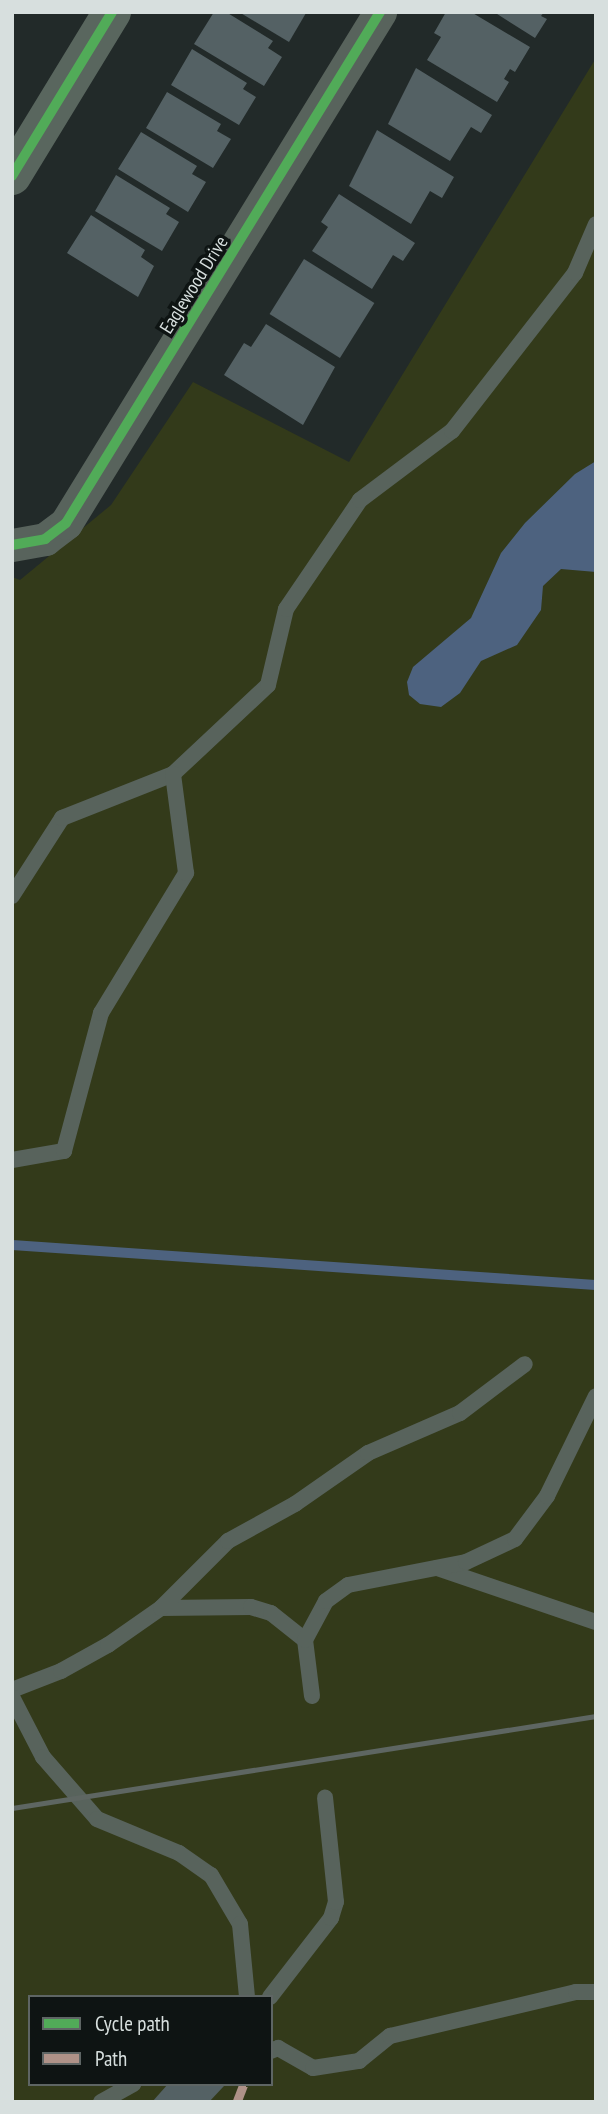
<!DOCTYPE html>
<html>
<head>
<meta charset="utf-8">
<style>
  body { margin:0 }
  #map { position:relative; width:608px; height:2114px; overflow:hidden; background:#222a29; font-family:"PT Sans Narrow",sans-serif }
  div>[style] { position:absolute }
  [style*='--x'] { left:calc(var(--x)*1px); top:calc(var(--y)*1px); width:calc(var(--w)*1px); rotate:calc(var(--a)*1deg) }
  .green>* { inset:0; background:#333a1a }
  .water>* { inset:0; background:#4d627f }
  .stream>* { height:10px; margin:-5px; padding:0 5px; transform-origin:5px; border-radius:5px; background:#4d627f }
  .building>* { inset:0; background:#546164; transform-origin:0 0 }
  .lane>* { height:16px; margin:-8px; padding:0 8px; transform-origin:8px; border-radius:8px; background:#58635c }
  .street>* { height:33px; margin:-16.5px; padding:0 16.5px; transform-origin:16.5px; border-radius:16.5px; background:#58635c }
  .secondary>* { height:38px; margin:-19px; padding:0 19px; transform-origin:19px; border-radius:19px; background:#59665e }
  .rail>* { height:5px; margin:-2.5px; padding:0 2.5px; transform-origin:2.5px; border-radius:2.5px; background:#5e6662 }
  .quiet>* { height:9px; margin-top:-4.5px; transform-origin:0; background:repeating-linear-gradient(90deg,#af9288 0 18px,transparent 0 27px) }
  .cycleway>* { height:10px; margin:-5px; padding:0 5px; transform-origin:5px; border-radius:5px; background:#51ab58 }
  span { translate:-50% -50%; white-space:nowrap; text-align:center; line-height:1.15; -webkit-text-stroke:7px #0e1413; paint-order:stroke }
  .street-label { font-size:19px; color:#d7dfde }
  .frame { position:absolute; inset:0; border:14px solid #d7dfde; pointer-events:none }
  .legend { position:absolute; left:28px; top:1995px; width:245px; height:91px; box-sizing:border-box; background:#0e1413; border:2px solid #5e6564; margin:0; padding:9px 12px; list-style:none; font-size:21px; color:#d7dfde }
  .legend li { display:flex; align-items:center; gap:14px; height:35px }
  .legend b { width:35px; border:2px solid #5e6564 }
</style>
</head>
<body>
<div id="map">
  <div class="green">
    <div style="clip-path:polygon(evenodd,596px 58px,596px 2102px,12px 2102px,12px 577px,20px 580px,111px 505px,193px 382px,349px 462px,596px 58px,30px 1997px,271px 1997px,271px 2084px,30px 2084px,30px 1997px)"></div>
  </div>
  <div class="water">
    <div style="clip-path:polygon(596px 461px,596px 572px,561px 569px,543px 586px,541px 610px,517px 645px,481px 661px,460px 693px,441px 707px,420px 704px,409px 695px,407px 682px,413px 667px,471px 618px,501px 553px,525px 523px,575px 474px)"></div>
  </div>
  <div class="stream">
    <div style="--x:12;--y:1245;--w:585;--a:3.92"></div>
  </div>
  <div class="building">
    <div style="clip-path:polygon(214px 12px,226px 12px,273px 41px,268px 48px,282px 57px,264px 86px,194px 44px)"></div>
    <div style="clip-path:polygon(239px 12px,305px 12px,306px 13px,289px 42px)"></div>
    <div style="clip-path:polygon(446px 12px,471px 12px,530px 47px,515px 72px,510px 69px,504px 79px,509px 82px,497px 102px,427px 60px,441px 37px,434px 33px)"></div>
    <div style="clip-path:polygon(494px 12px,544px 12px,541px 16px,547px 19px,535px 38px)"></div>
    <div style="clip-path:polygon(192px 49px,247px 83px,243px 89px,256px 97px,239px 125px,171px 85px)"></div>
    <div style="clip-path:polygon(416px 68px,492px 115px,481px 133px,471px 127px,450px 161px,388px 124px)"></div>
    <div style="clip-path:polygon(167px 92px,221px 124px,217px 131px,231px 139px,213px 168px,146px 128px)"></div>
    <div style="clip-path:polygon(377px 130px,454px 177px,442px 198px,430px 191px,411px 224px,349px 186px)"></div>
    <div style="clip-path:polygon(141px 132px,197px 166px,192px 174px,206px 182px,188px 212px,118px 169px)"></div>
    <div style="clip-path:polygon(116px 175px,170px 208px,166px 214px,179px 222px,162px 251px,95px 211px)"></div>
    <div style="clip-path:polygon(339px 194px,415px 243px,403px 261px,393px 255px,372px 289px,312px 251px,328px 227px,321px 222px)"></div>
    <div style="clip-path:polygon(91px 215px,145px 250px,141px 257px,154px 266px,138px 297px,67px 253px)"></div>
    <div style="left:304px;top:259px;width:83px;height:65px;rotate:32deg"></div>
    <div style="clip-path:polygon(266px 324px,335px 367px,303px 425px,224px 375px,244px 343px,251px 347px)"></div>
    <div style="clip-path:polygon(168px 2084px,222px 2084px,224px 2086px,209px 2102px,152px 2102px)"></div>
  </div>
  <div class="lane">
    <div style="--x:12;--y:896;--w:93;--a:-57.3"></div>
    <div style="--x:62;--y:818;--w:119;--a:-21.6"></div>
    <div style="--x:173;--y:774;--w:130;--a:-43.1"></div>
    <div style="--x:268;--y:685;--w:78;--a:-76.7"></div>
    <div style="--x:286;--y:609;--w:132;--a:-55.8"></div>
    <div style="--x:360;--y:500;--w:115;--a:-36.9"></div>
    <div style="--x:452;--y:431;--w:200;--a:-52.1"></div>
    <div style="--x:575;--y:273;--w:53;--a:-66.8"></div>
    <div style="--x:12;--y:1160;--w:53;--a:-9.8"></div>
    <div style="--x:64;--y:1151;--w:143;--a:-75"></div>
    <div style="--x:101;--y:1013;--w:164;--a:-58.7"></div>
    <div style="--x:186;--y:873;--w:100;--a:-97.5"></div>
    <div style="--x:437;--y:1568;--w:168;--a:18.8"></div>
    <div style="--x:161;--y:1608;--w:90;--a:-0.6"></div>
    <div style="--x:251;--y:1607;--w:21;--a:17"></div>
    <div style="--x:271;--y:1613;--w:43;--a:38.5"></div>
    <div style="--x:12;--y:1690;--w:53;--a:-21.2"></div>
    <div style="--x:61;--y:1671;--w:54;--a:-29"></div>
    <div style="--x:108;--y:1645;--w:65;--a:-34.9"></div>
    <div style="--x:161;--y:1608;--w:95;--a:-45"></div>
    <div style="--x:228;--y:1541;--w:77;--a:-28.9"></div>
    <div style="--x:295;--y:1504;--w:89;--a:-34.9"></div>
    <div style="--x:368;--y:1453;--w:100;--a:-23.5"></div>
    <div style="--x:460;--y:1413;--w:81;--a:-37"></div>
    <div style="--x:312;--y:1696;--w:56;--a:-97.1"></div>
    <div style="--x:305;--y:1640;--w:44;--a:-61.7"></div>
    <div style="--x:326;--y:1601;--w:27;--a:-36"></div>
    <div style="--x:348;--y:1585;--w:120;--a:-11"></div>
    <div style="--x:466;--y:1562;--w:54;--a:-25.1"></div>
    <div style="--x:515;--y:1539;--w:54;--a:-53.3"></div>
    <div style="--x:547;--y:1496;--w:111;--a:-63.9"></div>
    <div style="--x:12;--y:1697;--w:68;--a:62.7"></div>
    <div style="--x:43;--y:1757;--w:82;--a:48.9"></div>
    <div style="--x:97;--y:1819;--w:89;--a:22.5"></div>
    <div style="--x:179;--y:1853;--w:39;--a:35"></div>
    <div style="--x:211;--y:1875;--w:57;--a:59.4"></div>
    <div style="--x:240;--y:1924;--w:73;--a:84.5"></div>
    <div style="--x:270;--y:1997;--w:100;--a:-52.3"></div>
    <div style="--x:331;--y:1918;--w:17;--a:-73"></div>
    <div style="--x:336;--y:1902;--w:105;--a:-96"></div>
    <div style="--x:271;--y:2051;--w:8;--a:-23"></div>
    <div style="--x:278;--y:2048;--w:40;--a:29.7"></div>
    <div style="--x:313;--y:2068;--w:47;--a:-8.7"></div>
    <div style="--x:359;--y:2061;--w:40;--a:-39"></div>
    <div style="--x:390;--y:2036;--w:191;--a:-13.3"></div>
    <div style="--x:576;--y:1992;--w:20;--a:0"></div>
    <div style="--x:101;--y:2102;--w:37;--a:-29"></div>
  </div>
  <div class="street">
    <div style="--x:12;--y:545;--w:34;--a:-10"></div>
    <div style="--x:45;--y:539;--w:26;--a:-37"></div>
    <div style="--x:66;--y:523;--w:600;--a:-58.43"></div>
  </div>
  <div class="secondary">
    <div style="--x:12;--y:176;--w:192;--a:-58.6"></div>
  </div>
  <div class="rail">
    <div style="--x:12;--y:1808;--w:591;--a:-8.95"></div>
  </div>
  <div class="quiet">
    <div style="--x:237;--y:2102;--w:19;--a:-69"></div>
  </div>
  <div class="cycleway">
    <div style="--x:12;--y:176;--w:192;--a:-58.6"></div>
    <div style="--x:12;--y:545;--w:34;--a:-10"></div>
    <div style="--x:45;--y:539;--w:26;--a:-37"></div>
    <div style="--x:66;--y:523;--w:600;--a:-58.43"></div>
  </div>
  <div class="street-label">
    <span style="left:194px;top:285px;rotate:-58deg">Eaglewood Drive</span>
  </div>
  <div class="frame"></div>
  <ul class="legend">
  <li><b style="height:9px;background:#51ab58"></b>Cycle path</li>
  <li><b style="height:9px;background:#af9288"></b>Path</li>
  </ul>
</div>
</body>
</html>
